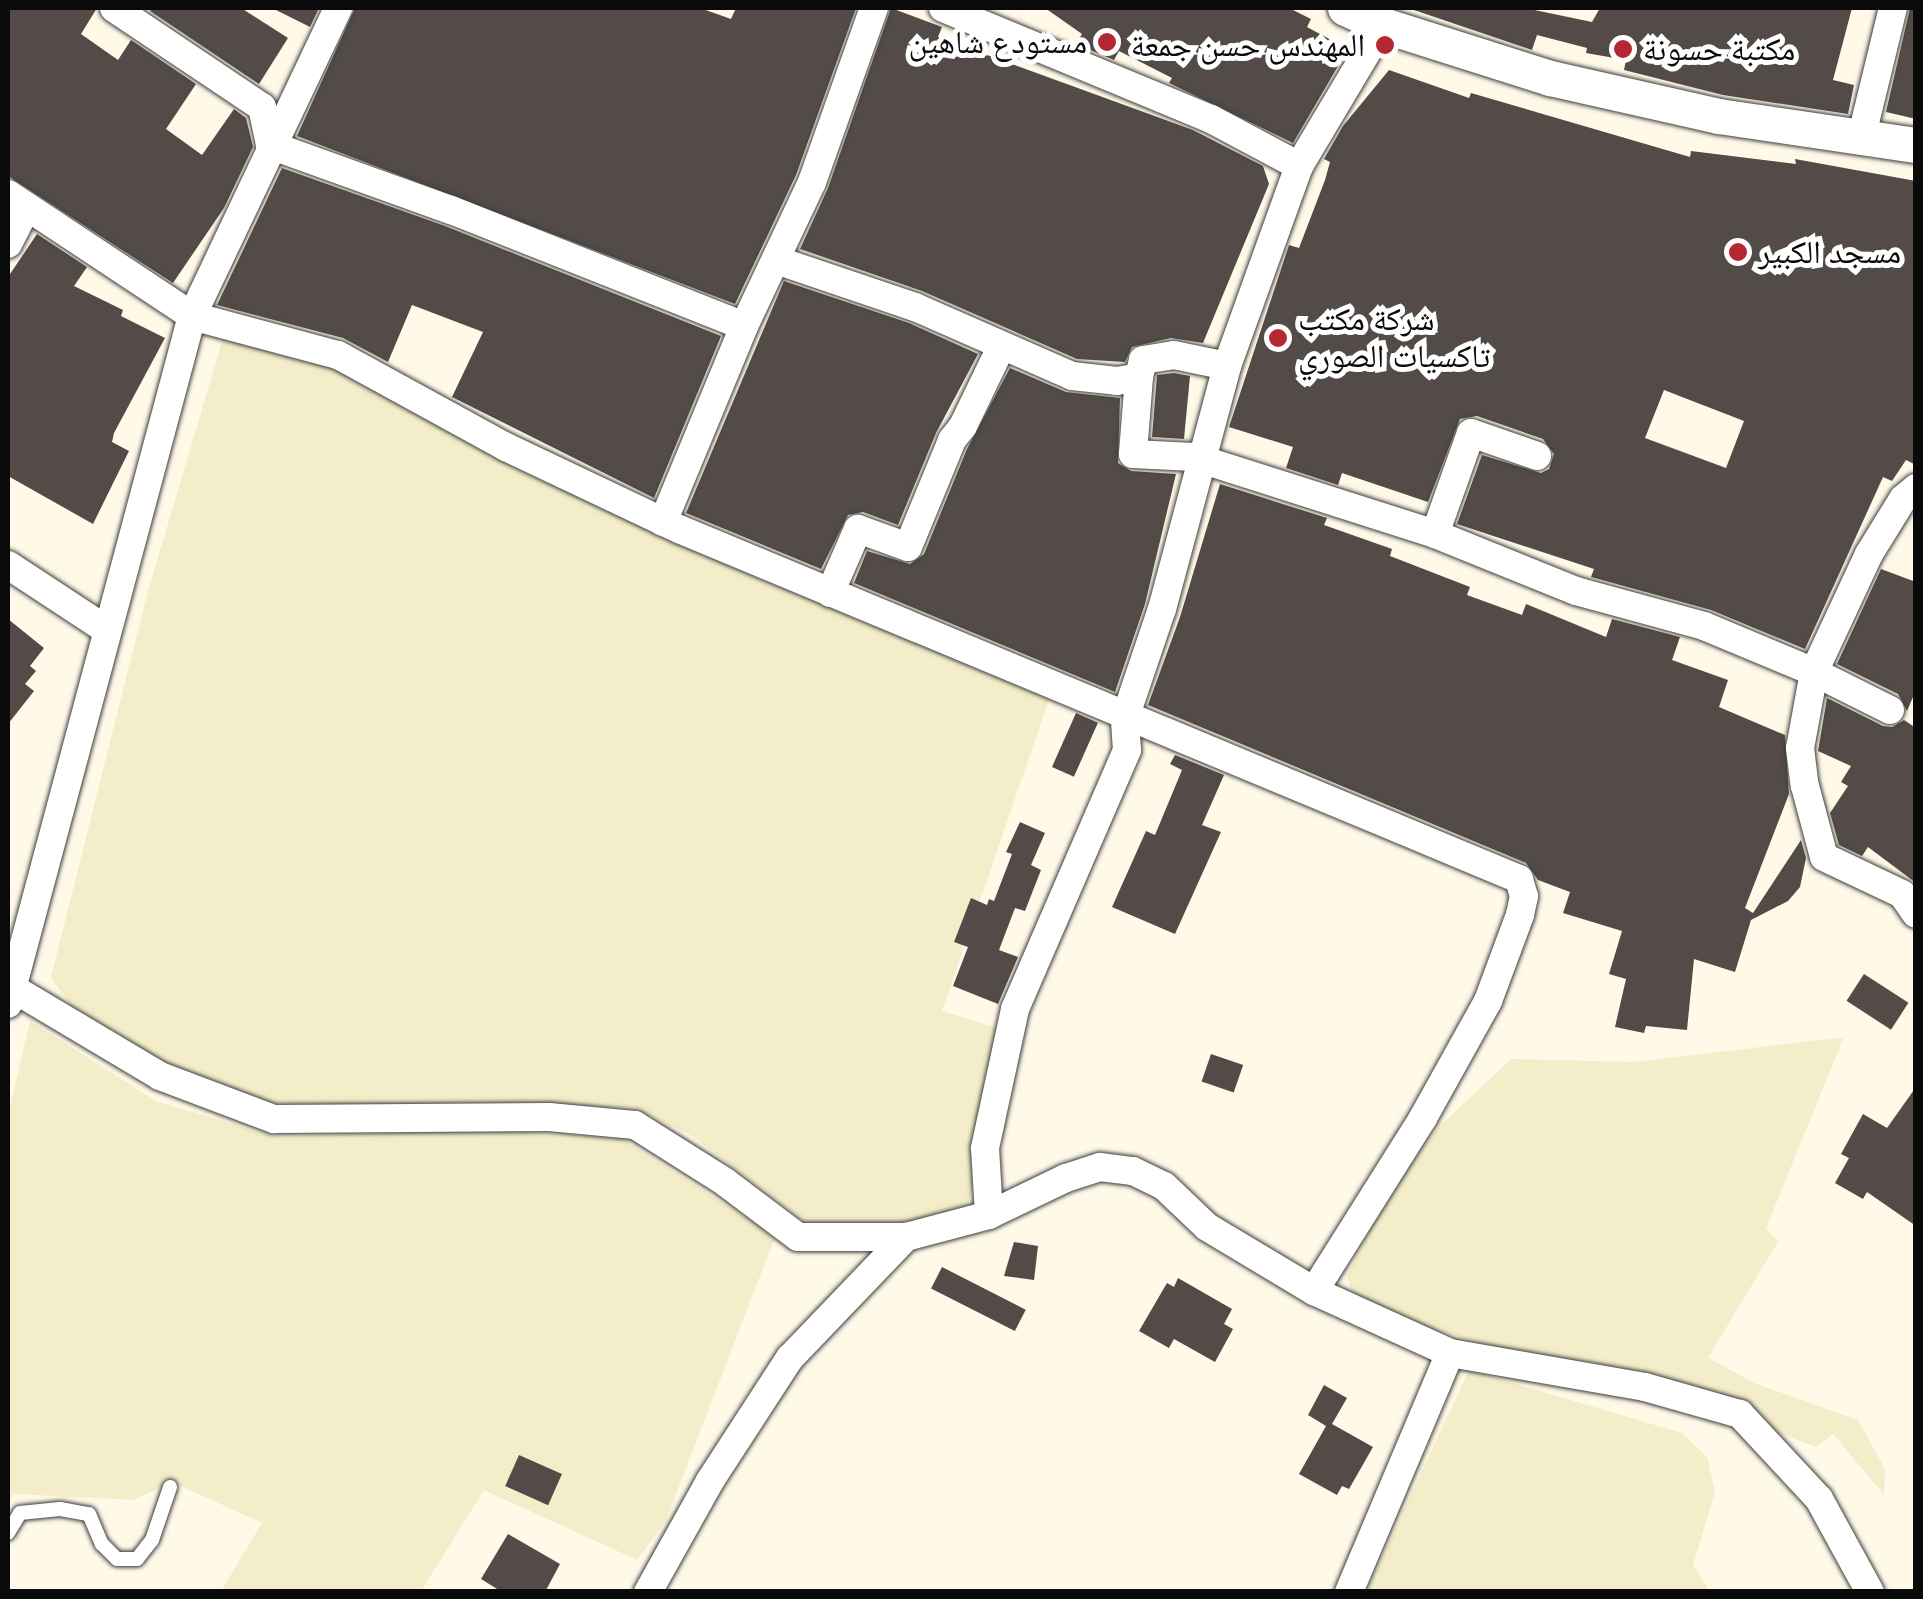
<!DOCTYPE html>
<html>
<head>
<meta charset="utf-8">
<style>
  body { margin:0 }
  #map { position:relative; width:1923px; height:1599px; overflow:hidden; background:#fff9e7; font-family:"Times New Roman","Noto Naskh Arabic",serif }
  div>[style] { position:absolute }
  [style*='--x'] { left:calc(var(--x)*1px); top:calc(var(--y)*1px); width:calc(var(--w)*1px); rotate:calc(var(--a)*1deg) }
  .farmland>* { inset:0; background:#f3eec9 }
  .building>* { inset:0; background:#524b47; transform-origin:0 0 }
  .roads { filter:drop-shadow(0 0 2px #3d3d3d) drop-shadow(0 0 2px #3d3d3d) }
  .service>* { height:14px; margin:-7px; padding:0 7px; transform-origin:7px; border-radius:7px; background:#fff }
  .minor>* { height:28px; margin:-14px; padding:0 14px; transform-origin:14px; border-radius:14px; background:#fff }
  .tertiary>* { height:35px; margin:-17.5px; padding:0 17.5px; transform-origin:17.5px; border-radius:17.5px; background:#fff }
  .dots>* { width:28px; height:28px; translate:-50% -50%; box-sizing:border-box; border:5px solid #fff; border-radius:50% }
  span { translate:-50% -50%; white-space:nowrap; text-align:center; line-height:1.15; -webkit-text-stroke:10px #fff; paint-order:stroke }
  .poi-label { font-size:32px; color:#0a0a0a }
  .right { translate:-100% -50%; text-align:right }
  .left { translate:0 -50%; text-align:left }
  .frame { position:absolute; inset:0; border:10px solid #0a0a0a; pointer-events:none }
</style>
</head>
<body>
<div id="map">
  <div class="farmland">
    <div style="clip-path:polygon(224px 335px,336px 369px,1052px 691px,942px 1011px,1007px 1031px,967px 1211px,878px 1228px,807px 1223px,689px 1134px,632px 1107px,344px 1108px,269px 1102px,187px 1078px,80px 1019px,51px 977px,148px 591px)"></div>
    <div style="clip-path:polygon(30px 1021px,156px 1101px,273px 1136px,511px 1131px,621px 1138px,762px 1228px,774px 1240px,666px 1520px,637px 1560px,484px 1490px,421px 1591px,221px 1591px,262px 1523px,172px 1482px,134px 1500px,14px 1494px,8px 1504px,8px 1115px)"></div>
    <div style="clip-path:polygon(1844px 1037px,1766px 1228px,1778px 1242px,1708px 1358px,1754px 1383px,1858px 1420px,1885px 1469px,1884px 1495px,1833px 1434px,1816px 1447px,1769px 1429px,1393px 1317px,1353px 1296px,1347px 1276px,1394px 1182px,1442px 1124px,1511px 1059px,1635px 1062px)"></div>
    <div style="clip-path:polygon(1469px 1370px,1682px 1433px,1707px 1457px,1715px 1492px,1693px 1565px,1710px 1591px,1366px 1592px)"></div>
  </div>
  <div class="building">
    <div style="clip-path:polygon(8px 8px,97px 8px,81px 34px,118px 60px,131px 40px,196px 84px,166px 129px,202px 155px,234px 109px,246px 118px,253px 147px,224px 208px,173px 283px,8px 176px)"></div>
    <div style="clip-path:polygon(153px 8px,241px 8px,288px 38px,259px 84px,150px 11px)"></div>
    <div style="clip-path:polygon(272px 8px,319px 8px,310px 27px)"></div>
    <div style="clip-path:polygon(355px 8px,700px 8px,731px 19px,736px 8px,856px 8px,796px 175px,735px 304px,297px 136px)"></div>
    <div style="clip-path:polygon(891px 8px,942px 27px,938px 37px,1193px 130px,1263px 166px,1269px 184px,1203px 343px,1171px 338px,1132px 347px,1125px 362px,1077px 359px,922px 291px,800px 249px,828px 188px)"></div>
    <div style="clip-path:polygon(1045px 8px,1289px 8px,1311px 19px,1307px 27px,1348px 49px,1293px 143px,1169px 83px,1172px 78px,1119px 51px,1114px 60px,1076px 44px,1082px 34px)"></div>
    <div style="clip-path:polygon(1408px 8px,1525px 8px,1592px 22px,1600px 8px,1852px 8px,1833px 80px,1854px 85px,1848px 114px,1723px 95px,1624px 70px,1626px 60px,1586px 53px,1587px 48px,1537px 35px,1532px 50px)"></div>
    <div style="clip-path:polygon(1910px 8px,1916px 8px,1916px 119px,1886px 112px)"></div>
    <div style="clip-path:polygon(evenodd,1389px 70px,1469px 98px,1471px 93px,1690px 157px,1691px 151px,1796px 164px,1795px 159px,1916px 181px,1916px 465px,1906px 460px,1892px 481px,1883px 477px,1805px 649px,1711px 610px,1591px 577px,1594px 569px,1457px 524px,1482px 455px,1541px 473px,1549px 469px,1554px 454px,1543px 439px,1477px 416px,1460px 419px,1428px 502px,1342px 473px,1338px 485px,1286px 468px,1293px 447px,1229px 427px,1289px 245px,1299px 248px,1325px 180px,1330px 162px,1324px 159px,1343px 126px,1389px 70px,1664px 390px,1744px 421px,1726px 468px,1645px 438px,1664px 390px)"></div>
    <div style="clip-path:polygon(282px 168px,445px 226px,721px 336px,654px 498px,452px 397px,483px 332px,412px 305px,388px 362px,343px 338px,217px 305px)"></div>
    <div style="clip-path:polygon(37px 234px,87px 267px,74px 286px,123px 310px,121px 316px,165px 338px,114px 433px,112px 442px,129px 451px,93px 524px,8px 476px,8px 277px)"></div>
    <div style="clip-path:polygon(784px 281px,909px 323px,978px 354px,936px 433px,898px 525px,863px 512px,848px 515px,821px 569px,686px 513px)"></div>
    <div style="clip-path:polygon(1010px 368px,1066px 392px,1120px 398px,1118px 463px,1131px 471px,1176px 474px,1145px 604px,1115px 692px,854px 583px,867px 551px,910px 564px,924px 554px,967px 449px)"></div>
    <div style="clip-path:polygon(1174px 373px,1190px 376px,1184px 439px,1152px 437px,1157px 375px)"></div>
    <div style="clip-path:polygon(1220px 484px,1327px 518px,1324px 525px,1392px 549px,1390px 556px,1470px 587px,1467px 595px,1522px 615px,1526px 604px,1606px 637px,1612px 619px,1680px 637px,1672px 660px,1728px 680px,1719px 707px,1785px 735px,1789px 794px,1745px 908px,1753px 913px,1801px 840px,1806px 858px,1800px 887px,1788px 901px,1751px 920px,1735px 972px,1694px 959px,1687px 1030px,1646px 1026px,1644px 1033px,1615px 1027px,1626px 979px,1609px 974px,1622px 931px,1563px 913px,1570px 892px,1538px 880px,1526px 863px,1148px 705px,1180px 617px)"></div>
    <div style="clip-path:polygon(1881px 569px,1916px 582px,1916px 690px,1907px 711px,1898px 694px,1837px 664px)"></div>
    <div style="clip-path:polygon(8px 619px,44px 648px,30px 666px,36px 671px,25px 684px,34px 691px,8px 724px)"></div>
    <div style="clip-path:polygon(1827px 698px,1883px 726px,1892px 727px,1904px 720px,1916px 728px,1916px 883px,1868px 847px,1862px 856px,1839px 845px,1830px 813px,1848px 786px,1841px 782px,1851px 766px,1818px 751px)"></div>
    <div style="left:1076px;top:713px;width:24px;height:59px;rotate:24deg"></div>
    <div style="clip-path:polygon(1175px 755px,1224px 775px,1202px 825px,1221px 832px,1175px 934px,1112px 907px,1146px 831px,1155px 835px,1182px 770px,1170px 764px)"></div>
    <div style="clip-path:polygon(1020px 822px,1045px 833px,1031px 865px,1041px 870px,1025px 911px,1015px 908px,999px 950px,1018px 957px,998px 1004px,953px 986px,968px 947px,954px 942px,971px 898px,987px 905px,989px 899px,994px 901px,1012px 854px,1006px 852px)"></div>
    <div style="left:1864px;top:974px;width:53px;height:32px;rotate:33deg"></div>
    <div style="left:1211px;top:1054px;width:34px;height:29px;rotate:19deg"></div>
    <div style="clip-path:polygon(1916px 1087px,1916px 1226px,1867px 1192px,1863px 1199px,1835px 1183px,1849px 1158px,1841px 1154px,1863px 1114px,1887px 1128px)"></div>
    <div style="clip-path:polygon(1014px 1242px,1038px 1246px,1034px 1280px,1004px 1276px)"></div>
    <div style="left:942px;top:1267px;width:94px;height:24px;rotate:27deg"></div>
    <div style="clip-path:polygon(1178px 1278px,1232px 1309px,1224px 1324px,1233px 1329px,1215px 1362px,1174px 1339px,1169px 1348px,1139px 1331px,1167px 1283px,1174px 1287px)"></div>
    <div style="clip-path:polygon(1324px 1385px,1347px 1398px,1332px 1424px,1373px 1447px,1349px 1489px,1342px 1486px,1337px 1495px,1299px 1474px,1326px 1426px,1308px 1415px)"></div>
    <div style="left:519px;top:1455px;width:47px;height:34px;rotate:24deg"></div>
    <div style="clip-path:polygon(508px 1534px,560px 1564px,545px 1592px,502px 1592px,481px 1579px)"></div>
  </div>
  <div class="roads">
    <div class="service">
      <div style="--x:8;--y:1533;--w:23;--a:-59"></div>
      <div style="--x:20;--y:1513;--w:40;--a:-5.7"></div>
      <div style="--x:60;--y:1509;--w:29;--a:10"></div>
      <div style="--x:89;--y:1514;--w:33;--a:67"></div>
      <div style="--x:102;--y:1544;--w:21;--a:45"></div>
      <div style="--x:117;--y:1559;--w:20;--a:0"></div>
      <div style="--x:137;--y:1559;--w:24;--a:-52"></div>
      <div style="--x:152;--y:1540;--w:56;--a:-71.2"></div>
    </div>
    <div class="minor">
      <div style="--x:114;--y:8;--w:178;--a:33.8"></div>
      <div style="--x:262;--y:107;--w:39;--a:78"></div>
      <div style="--x:270;--y:145;--w:192;--a:19.8"></div>
      <div style="--x:451;--y:210;--w:315;--a:21.6"></div>
      <div style="--x:943;--y:8;--w:290;--a:22.5"></div>
      <div style="--x:1211;--y:119;--w:100;--a:28.1"></div>
      <div style="--x:1861;--y:139;--w:135;--a:-76.3"></div>
      <div style="--x:8;--y:194;--w:221;--a:33.5"></div>
      <div style="--x:192;--y:316;--w:151;--a:15"></div>
      <div style="--x:338;--y:355;--w:192;--a:28.7"></div>
      <div style="--x:506;--y:447;--w:191;--a:25.4"></div>
      <div style="--x:679;--y:529;--w:910;--a:22.62"></div>
      <div style="--x:1519;--y:879;--w:18;--a:74"></div>
      <div style="--x:1524;--y:896;--w:19;--a:102"></div>
      <div style="--x:1520;--y:915;--w:92;--a:110.4"></div>
      <div style="--x:1488;--y:1001;--w:134;--a:119.1"></div>
      <div style="--x:1423;--y:1118;--w:204;--a:122.2"></div>
      <div style="--x:8;--y:244;--w:39;--a:-63"></div>
      <div style="--x:776;--y:260;--w:147;--a:18.7"></div>
      <div style="--x:915;--y:307;--w:171;--a:23.7"></div>
      <div style="--x:1072;--y:376;--w:45;--a:6.3"></div>
      <div style="--x:1117;--y:381;--w:22;--a:-10"></div>
      <div style="--x:1139;--y:377;--w:77;--a:94.5"></div>
      <div style="--x:1133;--y:454;--w:61;--a:2.8"></div>
      <div style="--x:1194;--y:457;--w:253;--a:17.7"></div>
      <div style="--x:1435;--y:534;--w:152;--a:22"></div>
      <div style="--x:1576;--y:591;--w:133;--a:15.3"></div>
      <div style="--x:1704;--y:626;--w:119;--a:22.7"></div>
      <div style="--x:1814;--y:672;--w:130;--a:-65"></div>
      <div style="--x:1869;--y:554;--w:65;--a:-58.3"></div>
      <div style="--x:1903;--y:499;--w:17;--a:-40"></div>
      <div style="--x:1139;--y:377;--w:17;--a:-77"></div>
      <div style="--x:1143;--y:360;--w:31;--a:-9"></div>
      <div style="--x:1174;--y:355;--w:54;--a:11.7"></div>
      <div style="--x:663;--y:522;--w:212;--a:-67.5"></div>
      <div style="--x:744;--y:326;--w:159;--a:-64.7"></div>
      <div style="--x:812;--y:182;--w:185;--a:-70.4"></div>
      <div style="--x:1435;--y:534;--w:107;--a:-70.4"></div>
      <div style="--x:1471;--y:433;--w:70;--a:19.2"></div>
      <div style="--x:8;--y:565;--w:118;--a:33.3"></div>
      <div style="--x:830;--y:593;--w:70;--a:-66.4"></div>
      <div style="--x:858;--y:529;--w:53;--a:19.8"></div>
      <div style="--x:908;--y:547;--w:116;--a:-67.6"></div>
      <div style="--x:952;--y:440;--w:18;--a:-52"></div>
      <div style="--x:963;--y:426;--w:88;--a:-64.3"></div>
      <div style="--x:1890;--y:710;--w:85;--a:-153.4"></div>
      <div style="--x:1814;--y:672;--w:77;--a:100.4"></div>
      <div style="--x:1800;--y:748;--w:38;--a:83"></div>
      <div style="--x:1805;--y:786;--w:73;--a:75"></div>
      <div style="--x:1824;--y:857;--w:86;--a:25.4"></div>
      <div style="--x:1902;--y:894;--w:24;--a:55"></div>
      <div style="--x:14;--y:989;--w:170;--a:30.8"></div>
      <div style="--x:160;--y:1076;--w:122;--a:20.7"></div>
      <div style="--x:274;--y:1119;--w:275;--a:-0.4"></div>
      <div style="--x:549;--y:1117;--w:86;--a:5.3"></div>
      <div style="--x:635;--y:1125;--w:107;--a:32.3"></div>
      <div style="--x:725;--y:1182;--w:91;--a:37"></div>
      <div style="--x:798;--y:1237;--w:108;--a:0"></div>
      <div style="--x:906;--y:1237;--w:86;--a:-14.8"></div>
      <div style="--x:989;--y:1215;--w:85;--a:-25.7"></div>
      <div style="--x:1066;--y:1178;--w:36;--a:-18"></div>
      <div style="--x:1100;--y:1167;--w:33;--a:7"></div>
      <div style="--x:1133;--y:1171;--w:34;--a:26"></div>
      <div style="--x:1164;--y:1186;--w:59;--a:43.6"></div>
      <div style="--x:1207;--y:1227;--w:125;--a:30.9"></div>
      <div style="--x:1314;--y:1291;--w:149;--a:24.5"></div>
      <div style="--x:1450;--y:1353;--w:198;--a:9.9"></div>
      <div style="--x:1645;--y:1387;--w:99;--a:15.9"></div>
      <div style="--x:1740;--y:1414;--w:116;--a:47.1"></div>
      <div style="--x:1819;--y:1499;--w:106;--a:61.3"></div>
      <div style="--x:8;--y:1004;--w:712;--a:-75.03"></div>
      <div style="--x:192;--y:316;--w:341;--a:-64.6"></div>
      <div style="--x:989;--y:1215;--w:67;--a:-93.4"></div>
      <div style="--x:985;--y:1148;--w:142;--a:-77.8"></div>
      <div style="--x:1015;--y:1009;--w:282;--a:-66.6"></div>
      <div style="--x:1127;--y:750;--w:32;--a:-94"></div>
      <div style="--x:1125;--y:718;--w:115;--a:-71.3"></div>
      <div style="--x:1162;--y:609;--w:252;--a:-75"></div>
      <div style="--x:1227;--y:366;--w:213;--a:-70.2"></div>
      <div style="--x:1299;--y:166;--w:164;--a:-59.2"></div>
      <div style="--x:648;--y:1592;--w:127;--a:-60.8"></div>
      <div style="--x:710;--y:1481;--w:147;--a:-57"></div>
      <div style="--x:790;--y:1358;--w:168;--a:-46.2"></div>
      <div style="--x:1349;--y:1592;--w:259;--a:-67.1"></div>
    </div>
    <div class="tertiary">
      <div style="--x:1345;--y:8;--w:42;--a:24.1"></div>
      <div style="--x:1383;--y:25;--w:175;--a:17.6"></div>
      <div style="--x:1550;--y:78;--w:173;--a:12.7"></div>
      <div style="--x:1719;--y:116;--w:199;--a:8.4"></div>
    </div>
  </div>
  <div class="dots">
    <div style="left:1107px;top:42px;background:#b52731"></div>
    <div style="left:1385px;top:45px;background:#b52731"></div>
    <div style="left:1623px;top:49px;background:#b52731"></div>
    <div style="left:1738px;top:252px;background:#b52731"></div>
    <div style="left:1278px;top:338px;background:#b52731"></div>
  </div>
  <div class="poi-label">
    <span class="right" style="left:1087px;top:42px">مستودع شاهين</span>
    <span class="right" style="left:1365px;top:45px">المهندس حسن جمعة</span>
    <span class="left" style="left:1643px;top:49px">مكتبة حسونة</span>
    <span class="left" style="left:1758px;top:252px">مسجد الكبير</span>
    <span class="left" style="left:1298px;top:338px">شركة مكتب<br>تاكسيات الصوري</span>
  </div>
  <div class="frame"></div>
</div>
</body>
</html>
